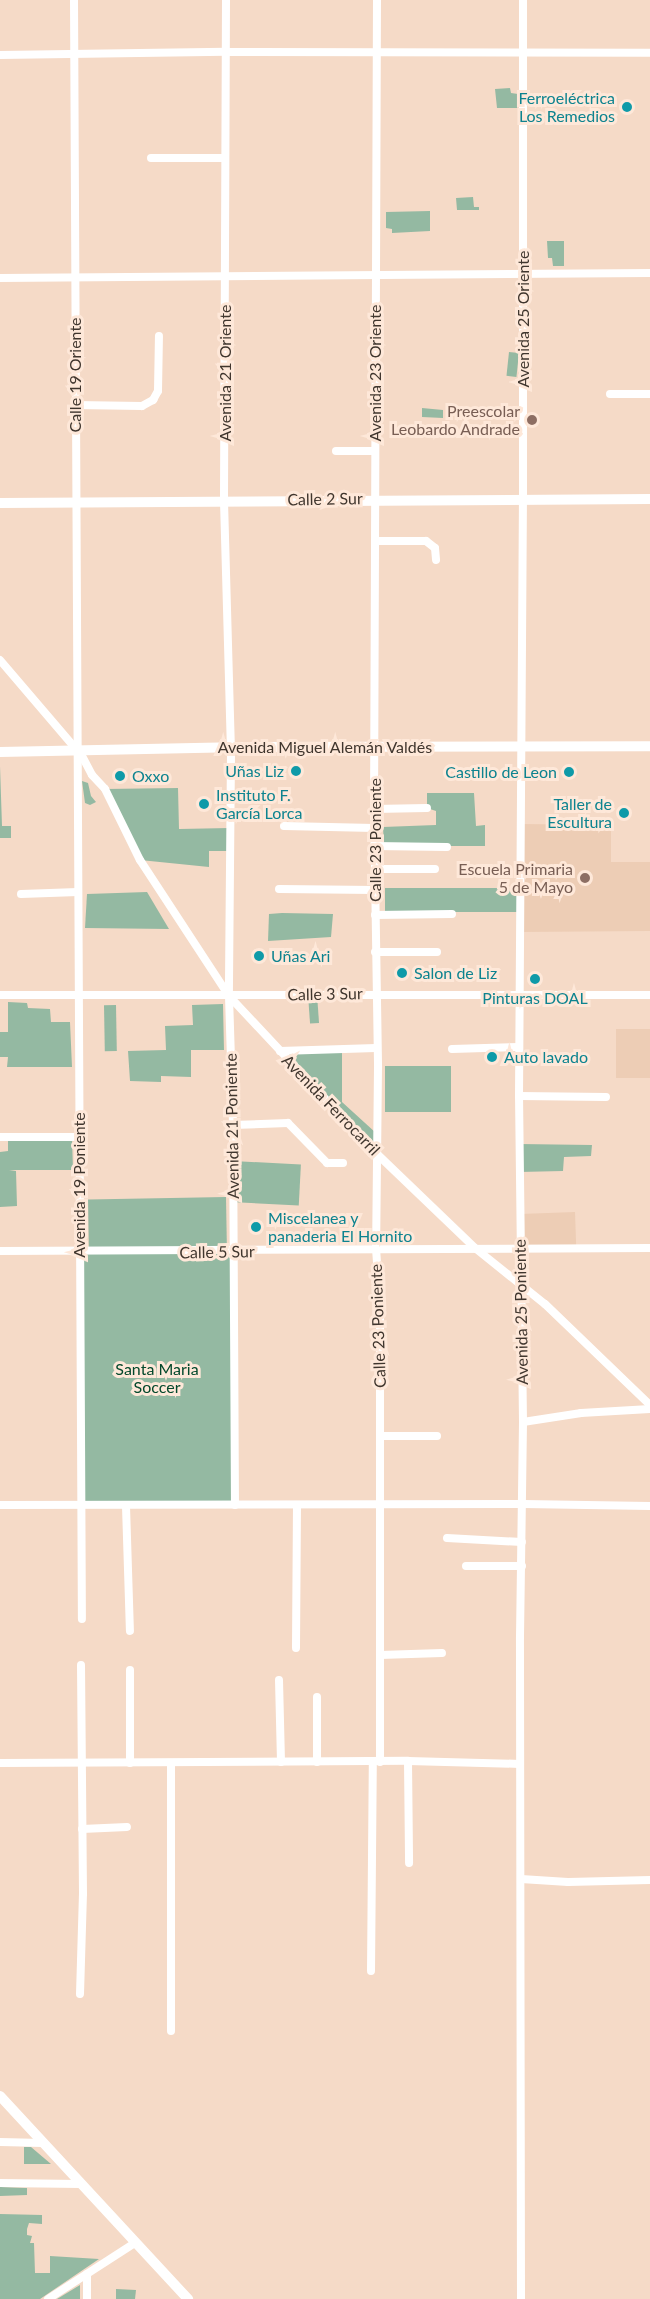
<!DOCTYPE html>
<html>
<head>
<meta charset="utf-8">
<style>
  body { margin:0 }
  #map { position:relative; width:650px; height:2299px; overflow:hidden; background:#f5dac7; font-family:Lato,sans-serif }
  div>[style] { position:absolute }
  [style*='--x'] { left:calc(var(--x)*1px); top:calc(var(--y)*1px); width:calc(var(--w)*1px); rotate:calc(var(--a)*1deg) }
  .built>* { inset:0; background:#edcdb5; transform-origin:0 0 }
  .green>* { inset:0; background:#94b9a2; transform-origin:0 0 }
  .minor>* { height:8px; margin:-4px; padding:0 4px; transform-origin:4px; border-radius:4px; background:#fff }
  .secondary>* { height:10px; margin:-5px; padding:0 5px; transform-origin:5px; border-radius:5px; background:#fff }
  .dots>* { width:16px; height:16px; translate:-50% -50%; box-sizing:border-box; border:3px solid #fee8d9; border-radius:50% }
  span { translate:-50% -50%; white-space:nowrap; text-align:center; line-height:1.15; -webkit-text-stroke:6px #fee8d9; paint-order:stroke }
  .culture-label { font-size:16px; color:#0d838f }
  .right { translate:-100% -50%; text-align:right }
  .left { translate:0 -50%; text-align:left }
  .street-label { font-size:16px; color:#40362e }
  .education-label { font-size:16px; color:#785e54 }
  .park-label { font-size:16px; color:#03482b }
</style>
</head>
<body>
<div id="map">
  <div class="built">
    <div style="clip-path:polygon(521px 824px,611px 825px,611px 862px,650px 862px,650px 931px,520px 932px)"></div>
    <div style="left:616px;top:1029px;width:34px;height:49px"></div>
    <div style="left:575px;top:1212px;width:36px;height:55px;rotate:88deg"></div>
  </div>
  <div class="green">
    <div style="clip-path:polygon(510px 88px,511px 93px,518px 94px,517px 108px,497px 108px,495px 89px)"></div>
    <div style="clip-path:polygon(473px 197px,474px 207px,479px 207px,479px 210px,457px 210px,456px 198px)"></div>
    <div style="clip-path:polygon(430px 211px,430px 231px,392px 233px,392px 229px,386px 228px,386px 212px)"></div>
    <div style="clip-path:polygon(564px 241px,564px 266px,553px 266px,552px 258px,548px 258px,547px 241px)"></div>
    <div style="left:509px;top:352px;width:10px;height:24px;rotate:6deg"></div>
    <div style="clip-path:polygon(422px 408px,443px 410px,443px 418px,422px 417px)"></div>
    <div style="clip-path:polygon(0 766px,2px 826px,11px 826px,11px 838px,0 838px)"></div>
    <div style="clip-path:polygon(82px 781px,88px 783px,91px 796px,96px 802px,90px 805px,85px 803px)"></div>
    <div style="clip-path:polygon(178px 788px,179px 829px,230px 828px,230px 851px,209px 851px,209px 867px,140px 860px,105px 789px)"></div>
    <div style="clip-path:polygon(427px 793px,474px 793px,476px 826px,485px 825px,485px 846px,384px 846px,383px 827px,436px 825px,436px 811px,427px 808px)"></div>
    <div style="left:520px;top:888px;width:24px;height:135px;rotate:90deg"></div>
    <div style="clip-path:polygon(147px 892px,169px 929px,85px 928px,87px 894px)"></div>
    <div style="clip-path:polygon(282px 913px,333px 914px,331px 937px,268px 941px,269px 914px)"></div>
    <div style="left:317px;top:994px;width:29px;height:9px;rotate:86deg"></div>
    <div style="clip-path:polygon(8px 1002px,27px 1003px,28px 1008px,50px 1009px,51px 1022px,70px 1022px,72px 1067px,7px 1067px,8px 1057px,0 1057px,0 1032px,8px 1032px)"></div>
    <div style="clip-path:polygon(223px 1004px,224px 1050px,191px 1050px,191px 1077px,161px 1076px,161px 1082px,130px 1081px,128px 1051px,166px 1050px,165px 1026px,193px 1025px,192px 1005px)"></div>
    <div style="left:116px;top:1005px;width:46px;height:12px;rotate:89deg"></div>
    <div style="clip-path:polygon(342px 1049px,342px 1102px,376px 1133px,376px 1153px,280px 1051px)"></div>
    <div style="left:451px;top:1066px;width:46px;height:66px;rotate:90deg"></div>
    <div style="clip-path:polygon(8px 1138px,72px 1138px,73px 1170px,9px 1170px,16px 1171px,17px 1206px,0 1207px,0 1152px,8px 1151px)"></div>
    <div style="clip-path:polygon(519px 1144px,592px 1145px,591px 1156px,564px 1157px,563px 1171px,519px 1172px)"></div>
    <div style="left:233px;top:1161px;width:68px;height:41px;rotate:3deg"></div>
    <div style="left:226px;top:1197px;width:51px;height:138px;rotate:89deg"></div>
    <div style="left:79px;top:1252px;width:154px;height:254px"></div>
    <div style="clip-path:polygon(24px 2147px,31px 2147px,51px 2164px,24px 2164px)"></div>
    <div style="clip-path:polygon(0 2187px,27px 2188px,27px 2195px,0 2196px)"></div>
    <div style="clip-path:polygon(0 2214px,42px 2215px,42px 2224px,29px 2223px,27px 2229px,27px 2235px,32px 2236px,30px 2243px,34px 2243px,35px 2273px,50px 2273px,50px 2256px,99px 2259px,40px 2299px,0 2299px)"></div>
    <div style="clip-path:polygon(80px 2285px,80px 2299px,57px 2299px)"></div>
    <div style="clip-path:polygon(116px 2289px,136px 2290px,135px 2299px,116px 2299px)"></div>
  </div>
  <div class="minor">
    <div style="--x:74;--y:0;--w:1619;--a:89.72"></div>
    <div style="--x:226;--y:0;--w:501;--a:90.23"></div>
    <div style="--x:224;--y:501;--w:252;--a:88.4"></div>
    <div style="--x:231;--y:753;--w:243;--a:90.5"></div>
    <div style="--x:229;--y:996;--w:129;--a:88.2"></div>
    <div style="--x:233;--y:1125;--w:380;--a:89.7"></div>
    <div style="--x:377;--y:0;--w:809;--a:90.21"></div>
    <div style="--x:374;--y:809;--w:258;--a:89.1"></div>
    <div style="--x:378;--y:1067;--w:181;--a:90.6"></div>
    <div style="--x:376;--y:1248;--w:59;--a:86.1"></div>
    <div style="--x:380;--y:1307;--w:455;--a:90"></div>
    <div style="--x:0;--y:55;--w:226;--a:-0.8"></div>
    <div style="--x:226;--y:52;--w:424;--a:0.1"></div>
    <div style="--x:151;--y:158;--w:73;--a:0"></div>
    <div style="--x:0;--y:278;--w:650;--a:-0.44"></div>
    <div style="--x:610;--y:394;--w:40;--a:0"></div>
    <div style="--x:75;--y:405;--w:67;--a:0.9"></div>
    <div style="--x:142;--y:406;--w:13;--a:-29"></div>
    <div style="--x:153;--y:400;--w:10;--a:-61"></div>
    <div style="--x:158;--y:391;--w:55;--a:-89"></div>
    <div style="--x:336;--y:451;--w:38;--a:0"></div>
    <div style="--x:375;--y:541;--w:51;--a:0"></div>
    <div style="--x:426;--y:541;--w:11;--a:38"></div>
    <div style="--x:435;--y:548;--w:12;--a:85"></div>
    <div style="--x:0;--y:660;--w:126;--a:49.5"></div>
    <div style="--x:82;--y:756;--w:21;--a:62"></div>
    <div style="--x:92;--y:775;--w:19;--a:47"></div>
    <div style="--x:105;--y:789;--w:79;--a:63.8"></div>
    <div style="--x:140;--y:860;--w:163;--a:56.8"></div>
    <div style="--x:229;--y:996;--w:215;--a:46.9"></div>
    <div style="--x:376;--y:1153;--w:137;--a:43.8"></div>
    <div style="--x:475;--y:1248;--w:90;--a:38.7"></div>
    <div style="--x:545;--y:1304;--w:146;--a:43.9"></div>
    <div style="--x:374;--y:809;--w:53;--a:-1.1"></div>
    <div style="--x:284;--y:826;--w:90;--a:1.3"></div>
    <div style="--x:374;--y:846;--w:73;--a:0.8"></div>
    <div style="--x:375;--y:869;--w:60;--a:0"></div>
    <div style="--x:279;--y:889;--w:96;--a:0.6"></div>
    <div style="--x:21;--y:894;--w:57;--a:-2"></div>
    <div style="--x:375;--y:915;--w:77;--a:-0.7"></div>
    <div style="--x:375;--y:952;--w:62;--a:0"></div>
    <div style="--x:0;--y:995;--w:650;--a:0"></div>
    <div style="--x:452;--y:1049;--w:67;--a:-1.7"></div>
    <div style="--x:280;--y:1051;--w:96;--a:-1.8"></div>
    <div style="--x:519;--y:1096;--w:87;--a:0.7"></div>
    <div style="--x:233;--y:1125;--w:55;--a:-2.1"></div>
    <div style="--x:288;--y:1123;--w:56;--a:45.7"></div>
    <div style="--x:327;--y:1163;--w:16;--a:0"></div>
    <div style="--x:0;--y:1137;--w:79;--a:0"></div>
    <div style="--x:0;--y:1251;--w:650;--a:-0.26"></div>
    <div style="--x:523;--y:1422;--w:59;--a:-8.8"></div>
    <div style="--x:581;--y:1413;--w:69;--a:-3.3"></div>
    <div style="--x:380;--y:1436;--w:57;--a:0"></div>
    <div style="--x:0;--y:1505;--w:523;--a:-0.11"></div>
    <div style="--x:523;--y:1504;--w:127;--a:0.9"></div>
    <div style="--x:126;--y:1506;--w:125;--a:88.2"></div>
    <div style="--x:447;--y:1538;--w:75;--a:3.1"></div>
    <div style="--x:466;--y:1566;--w:56;--a:0"></div>
    <div style="--x:296;--y:1648;--w:143;--a:-89.6"></div>
    <div style="--x:380;--y:1655;--w:62;--a:-1.8"></div>
    <div style="--x:130;--y:1670;--w:93;--a:90"></div>
    <div style="--x:279;--y:1680;--w:82;--a:88.6"></div>
    <div style="--x:408;--y:1761;--w:102;--a:89.4"></div>
    <div style="--x:317;--y:1762;--w:65;--a:-90"></div>
    <div style="--x:0;--y:1763;--w:408;--a:-0.3"></div>
    <div style="--x:408;--y:1761;--w:112;--a:1.5"></div>
    <div style="--x:171;--y:1763;--w:268;--a:90"></div>
    <div style="--x:82;--y:1829;--w:45;--a:-2.5"></div>
    <div style="--x:521;--y:1879;--w:47;--a:3.7"></div>
    <div style="--x:568;--y:1882;--w:82;--a:-1.4"></div>
    <div style="--x:371;--y:1971;--w:209;--a:-89.5"></div>
    <div style="--x:80;--y:1994;--w:100;--a:-88.3"></div>
    <div style="--x:83;--y:1894;--w:229;--a:-90.5"></div>
    <div style="--x:0;--y:2142;--w:43;--a:1.3"></div>
    <div style="--x:0;--y:2183;--w:81;--a:0.7"></div>
    <div style="--x:48;--y:2299;--w:103;--a:-32.8"></div>
    <div style="--x:87;--y:2299;--w:25;--a:-90"></div>
    <div style="--x:521;--y:2299;--w:662;--a:-90.09"></div>
    <div style="--x:520;--y:1637;--w:215;--a:-89.2"></div>
    <div style="--x:523;--y:1422;--w:326;--a:-90.7"></div>
    <div style="--x:519;--y:1096;--w:596;--a:-89.62"></div>
    <div style="--x:523;--y:500;--w:500;--a:-90"></div>
  </div>
  <div class="secondary">
    <div style="--x:0;--y:503;--w:650;--a:-0.35"></div>
    <div style="--x:0;--y:752;--w:231;--a:-1.2"></div>
    <div style="--x:231;--y:747;--w:419;--a:-0.1"></div>
    <div style="--x:0;--y:2096;--w:277;--a:47.2"></div>
  </div>
  <div class="dots">
    <div style="left:627px;top:107px;background:#0f9aa8"></div>
    <div style="left:532px;top:420px;background:#8d6e63"></div>
    <div style="left:296px;top:771px;background:#0f9aa8"></div>
    <div style="left:569px;top:772px;background:#0f9aa8"></div>
    <div style="left:120px;top:776px;background:#0f9aa8"></div>
    <div style="left:204px;top:804px;background:#0f9aa8"></div>
    <div style="left:624px;top:813px;background:#0f9aa8"></div>
    <div style="left:585px;top:878px;background:#8d6e63"></div>
    <div style="left:259px;top:956px;background:#0f9aa8"></div>
    <div style="left:402px;top:973px;background:#0f9aa8"></div>
    <div style="left:535px;top:979px;background:#0f9aa8"></div>
    <div style="left:492px;top:1057px;background:#0f9aa8"></div>
    <div style="left:256px;top:1227px;background:#0f9aa8"></div>
  </div>
  <div class="culture-label">
    <span class="right" style="left:615px;top:107px">Ferroeléctrica<br>Los Remedios</span>
    <span class="right" style="left:284px;top:771px">Uñas Liz</span>
    <span class="right" style="left:557px;top:772px">Castillo de Leon</span>
    <span class="left" style="left:132px;top:776px">Oxxo</span>
    <span class="left" style="left:216px;top:804px">Instituto F.<br>García Lorca</span>
    <span class="right" style="left:612px;top:813px">Taller de<br>Escultura</span>
    <span class="left" style="left:271px;top:956px">Uñas Ari</span>
    <span class="left" style="left:414px;top:973px">Salon de Liz</span>
    <span style="left:535px;top:998px">Pinturas DOAL</span>
    <span class="left" style="left:504px;top:1057px">Auto lavado</span>
    <span class="left" style="left:268px;top:1227px">Miscelanea y<br>panaderia El Hornito</span>
  </div>
  <div class="street-label">
    <span style="left:523px;top:319px;rotate:-90deg">Avenida 25 Oriente</span>
    <span style="left:225px;top:373px;rotate:-90deg">Avenida 21 Oriente</span>
    <span style="left:375px;top:373px;rotate:-90deg">Avenida 23 Oriente</span>
    <span style="left:75px;top:375px;rotate:-90deg">Calle 19 Oriente</span>
    <span style="left:325px;top:499px;rotate:-1deg">Calle 2 Sur</span>
    <span style="left:325px;top:747px">Avenida Miguel Alemán Valdés</span>
    <span style="left:375px;top:840px;rotate:-90deg">Calle 23 Poniente</span>
    <span style="left:325px;top:994px;rotate:-1deg">Calle 3 Sur</span>
    <span style="left:331px;top:1105px;rotate:46deg">Avenida Ferrocarril</span>
    <span style="left:232px;top:1126px;rotate:-91deg">Avenida 21 Poniente</span>
    <span style="left:79px;top:1185px;rotate:-90deg">Avenida 19 Poniente</span>
    <span style="left:217px;top:1252px;rotate:-1deg">Calle 5 Sur</span>
    <span style="left:521px;top:1312px;rotate:-91deg">Avenida 25 Poniente</span>
    <span style="left:378px;top:1326px;rotate:-92deg">Calle 23 Poniente</span>
  </div>
  <div class="education-label">
    <span class="right" style="left:520px;top:420px">Preescolar<br>Leobardo Andrade</span>
    <span class="right" style="left:573px;top:878px">Escuela Primaria<br>5 de Mayo</span>
  </div>
  <div class="park-label">
    <span style="left:157px;top:1378px">Santa Maria<br>Soccer</span>
  </div>
</div>
</body>
</html>
